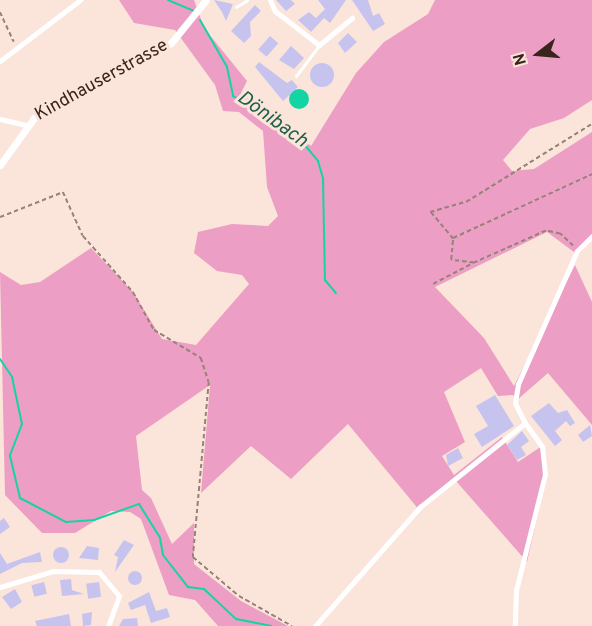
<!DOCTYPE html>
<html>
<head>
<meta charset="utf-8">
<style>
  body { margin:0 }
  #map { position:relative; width:592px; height:626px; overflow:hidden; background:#fbe5da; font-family:Overpass,sans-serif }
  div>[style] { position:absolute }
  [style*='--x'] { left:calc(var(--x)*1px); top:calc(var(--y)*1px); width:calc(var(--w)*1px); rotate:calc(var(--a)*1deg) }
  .green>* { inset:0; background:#ec9ec4 }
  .water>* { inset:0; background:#15d4a4 }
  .round { border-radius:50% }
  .stream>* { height:2px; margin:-1px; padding:0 1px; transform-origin:1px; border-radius:1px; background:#15d4a4 }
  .building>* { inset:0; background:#c7c3ef; transform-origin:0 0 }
  .path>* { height:1.5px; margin-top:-0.75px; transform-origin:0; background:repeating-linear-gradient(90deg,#978277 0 4.5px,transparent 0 7.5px) }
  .service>* { height:3px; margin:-1.5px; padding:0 1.5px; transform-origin:1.5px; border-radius:1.5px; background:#fff }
  .minor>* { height:5px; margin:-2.5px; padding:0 2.5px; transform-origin:2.5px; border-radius:2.5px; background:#fff }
  .tertiary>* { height:7px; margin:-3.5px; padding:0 3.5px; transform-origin:3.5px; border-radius:3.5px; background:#fff }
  span { translate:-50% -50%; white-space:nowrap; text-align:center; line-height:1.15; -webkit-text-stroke:6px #fbe5da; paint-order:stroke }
  .street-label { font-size:18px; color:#39251b }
  .water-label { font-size:20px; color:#1f5f4b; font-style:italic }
  .north { position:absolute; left:508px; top:24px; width:60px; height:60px; -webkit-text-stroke:4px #fbe5da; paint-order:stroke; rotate:254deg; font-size:16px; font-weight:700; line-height:24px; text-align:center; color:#39251b }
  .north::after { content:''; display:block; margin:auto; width:21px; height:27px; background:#39251b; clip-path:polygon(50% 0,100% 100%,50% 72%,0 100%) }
</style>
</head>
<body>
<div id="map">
  <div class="green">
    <div style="clip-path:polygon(119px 0,194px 0,204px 28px,247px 81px,241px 93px,311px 146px,356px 73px,384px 42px,428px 14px,435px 0,592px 0,592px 100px,564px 118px,530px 129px,503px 160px,512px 171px,534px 169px,592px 132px,592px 239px,578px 255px,547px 232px,435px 287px,484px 338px,514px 386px,575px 265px,592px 302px,592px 425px,548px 373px,517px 400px,513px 395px,498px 396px,481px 368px,444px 392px,465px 442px,442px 456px,454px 475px,502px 437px,518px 462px,542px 446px,547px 475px,527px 562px,456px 481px,420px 511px,348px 424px,291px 479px,251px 446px,201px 493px,210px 385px,136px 436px,142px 490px,151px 498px,172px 544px,194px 523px,194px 564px,241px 601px,288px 626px,218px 626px,195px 600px,169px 595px,141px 519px,130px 512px,111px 511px,75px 533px,42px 533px,5px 495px,0 272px,21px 285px,40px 282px,91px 248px,133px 292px,162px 339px,196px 345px,249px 284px,242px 275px,217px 271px,194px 253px,198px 232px,232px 224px,268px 226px,278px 216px,267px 187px,263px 131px,239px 112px,223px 111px,215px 85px,175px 30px,134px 23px)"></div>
  </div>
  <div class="water">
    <div class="round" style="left:289px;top:89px;width:20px;height:20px"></div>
  </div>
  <div class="stream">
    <div style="--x:168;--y:0;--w:28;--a:23"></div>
    <div style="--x:200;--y:20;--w:54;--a:60.1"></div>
    <div style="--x:227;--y:67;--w:30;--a:78"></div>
    <div style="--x:233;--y:96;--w:69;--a:30.3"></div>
    <div style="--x:293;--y:131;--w:39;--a:50"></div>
    <div style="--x:318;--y:161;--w:19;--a:74"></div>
    <div style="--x:323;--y:179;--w:101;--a:88.9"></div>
    <div style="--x:325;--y:280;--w:17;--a:50"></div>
    <div style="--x:0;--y:359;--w:22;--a:56"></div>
    <div style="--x:12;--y:377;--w:48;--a:78"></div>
    <div style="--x:22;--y:424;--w:34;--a:111"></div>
    <div style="--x:10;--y:456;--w:43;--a:76.6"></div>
    <div style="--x:20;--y:498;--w:52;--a:27.6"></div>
    <div style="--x:66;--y:522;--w:28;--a:-4"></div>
    <div style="--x:94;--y:520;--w:48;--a:-19.6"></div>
    <div style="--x:139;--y:504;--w:40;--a:58"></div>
    <div style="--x:160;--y:538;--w:17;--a:80"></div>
    <div style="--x:163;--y:555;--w:41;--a:52"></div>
    <div style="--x:188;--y:587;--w:16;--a:7"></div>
    <div style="--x:204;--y:589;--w:44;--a:43.2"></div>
    <div style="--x:236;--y:619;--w:36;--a:11"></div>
  </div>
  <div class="building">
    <div style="clip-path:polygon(214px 0,233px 4px,226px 21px,222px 12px)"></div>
    <div style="clip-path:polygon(276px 0,291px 0,295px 4px,286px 11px)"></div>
    <div style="clip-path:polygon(318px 0,346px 0,330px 23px,324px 18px,311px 32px,298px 20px,309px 12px,316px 18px,325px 9px)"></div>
    <div style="clip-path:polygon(352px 0,368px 0,373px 16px,379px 13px,385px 24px,373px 31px)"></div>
    <div style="clip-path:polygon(255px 5px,261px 11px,250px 22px,251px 36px,244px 43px,231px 31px)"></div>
    <div style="clip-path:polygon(348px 33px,357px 42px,345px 53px,338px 43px)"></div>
    <div style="left:270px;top:36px;width:11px;height:18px;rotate:41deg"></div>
    <div style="clip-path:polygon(291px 46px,304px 58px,294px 69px,279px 60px)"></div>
    <div style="clip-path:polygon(259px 62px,287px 83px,292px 80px,298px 87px,283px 101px,255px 67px)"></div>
    <div class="round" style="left:310px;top:63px;width:24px;height:24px"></div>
    <div style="clip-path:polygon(495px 395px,514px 426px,482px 447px,474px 434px,488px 426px,476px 406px)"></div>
    <div style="clip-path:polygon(549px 403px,558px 413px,567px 410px,575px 423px,570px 426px,566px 421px,555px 431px,562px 440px,555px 446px,531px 416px)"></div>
    <div style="clip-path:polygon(590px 425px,592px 436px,583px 442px,578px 435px)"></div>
    <div style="clip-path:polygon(522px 431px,529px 441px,521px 447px,526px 455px,517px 460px,507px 445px)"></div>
    <div style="clip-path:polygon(458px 448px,463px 458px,448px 466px,446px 455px)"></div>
    <div style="clip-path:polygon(4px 518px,10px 527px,0 534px,0 521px)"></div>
    <div style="clip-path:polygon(124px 540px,134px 545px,115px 572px,118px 557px,114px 555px)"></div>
    <div style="clip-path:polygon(87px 546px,99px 548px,98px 560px,79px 558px)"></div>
    <div class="round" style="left:53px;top:547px;width:16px;height:16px"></div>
    <div style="clip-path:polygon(40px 552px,42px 562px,22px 563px,0 574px,0 553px,7px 564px)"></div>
    <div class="round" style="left:128px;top:571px;width:14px;height:14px"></div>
    <div style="clip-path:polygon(71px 579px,72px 590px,84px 594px,62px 596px,60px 580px)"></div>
    <div style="left:44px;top:582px;width:12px;height:13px;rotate:76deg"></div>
    <div style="left:99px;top:582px;width:15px;height:13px;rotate:82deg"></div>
    <div style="clip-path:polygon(15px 589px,22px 602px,11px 609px,2px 597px)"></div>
    <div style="clip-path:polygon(149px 592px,156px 611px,167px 608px,170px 617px,151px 623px,145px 605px,131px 610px,128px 603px)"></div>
    <div style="clip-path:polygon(92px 612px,91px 625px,83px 626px,82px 614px)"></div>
    <div style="clip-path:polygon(69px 614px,71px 626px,37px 626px,35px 621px)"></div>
    <div style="clip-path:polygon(137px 618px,138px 626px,119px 626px,123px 619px)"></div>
  </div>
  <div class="path">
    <div style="--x:0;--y:12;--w:33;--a:65"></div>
    <div style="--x:0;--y:217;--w:68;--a:-21.6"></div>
    <div style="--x:63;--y:192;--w:48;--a:65.6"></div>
    <div style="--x:83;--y:236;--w:75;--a:48.2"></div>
    <div style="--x:133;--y:292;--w:43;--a:61.1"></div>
    <div style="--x:154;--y:330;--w:55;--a:30.8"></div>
    <div style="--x:201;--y:358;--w:25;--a:72"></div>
    <div style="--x:209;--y:382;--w:176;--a:95.2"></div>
    <div style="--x:193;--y:557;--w:60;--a:40.3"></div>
    <div style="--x:239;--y:596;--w:61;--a:29.5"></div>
    <div style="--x:453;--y:238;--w:153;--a:-24.7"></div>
    <div style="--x:573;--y:246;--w:18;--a:-137"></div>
    <div style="--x:560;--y:234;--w:14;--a:-168"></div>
    <div style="--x:546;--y:231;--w:79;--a:156"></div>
    <div style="--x:474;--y:263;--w:23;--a:-173"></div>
    <div style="--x:451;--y:260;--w:21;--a:-85"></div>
    <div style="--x:453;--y:239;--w:35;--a:-130"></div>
    <div style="--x:430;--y:212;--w:37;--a:-16"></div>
    <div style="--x:466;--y:202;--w:148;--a:-31.8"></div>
    <div style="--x:433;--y:284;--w:45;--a:-27.7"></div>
  </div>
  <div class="service">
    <div style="--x:236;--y:7;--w:13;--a:-32"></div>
    <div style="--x:296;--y:76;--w:39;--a:-53"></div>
  </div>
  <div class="minor">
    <div style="--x:270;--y:0;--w:12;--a:66"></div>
    <div style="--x:275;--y:11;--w:56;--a:37.7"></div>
    <div style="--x:319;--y:45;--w:43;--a:-39.3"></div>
    <div style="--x:0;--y:61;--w:101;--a:-37.3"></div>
    <div style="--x:0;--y:119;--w:28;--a:13"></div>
    <div style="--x:525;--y:423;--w:22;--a:-117"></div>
    <div style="--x:515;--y:403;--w:19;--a:-81"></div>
    <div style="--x:518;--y:384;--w:145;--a:-66.1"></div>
    <div style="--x:577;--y:251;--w:21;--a:-45"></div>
    <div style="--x:0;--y:587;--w:55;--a:-16.8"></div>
    <div style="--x:53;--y:571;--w:46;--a:1.2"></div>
    <div style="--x:99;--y:572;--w:31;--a:50"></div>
    <div style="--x:119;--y:596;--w:32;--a:110"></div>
    <div style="--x:315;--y:626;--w:159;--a:-48.6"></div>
    <div style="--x:420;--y:507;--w:134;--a:-38.7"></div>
    <div style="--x:525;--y:423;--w:29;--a:54"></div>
    <div style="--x:542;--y:446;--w:28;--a:84"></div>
    <div style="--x:545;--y:474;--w:120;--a:104"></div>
    <div style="--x:516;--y:590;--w:36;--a:92"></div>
  </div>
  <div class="tertiary">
    <div style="--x:0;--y:165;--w:58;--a:-54.1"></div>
    <div style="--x:34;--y:118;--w:156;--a:-28.7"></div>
    <div style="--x:171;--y:43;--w:55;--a:-50.9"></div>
  </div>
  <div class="street-label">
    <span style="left:102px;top:81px;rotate:-29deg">Kindhauserstrasse</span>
  </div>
  <div class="water-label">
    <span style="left:272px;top:120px;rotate:36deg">Dönibach</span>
  </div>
  <div class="north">N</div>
</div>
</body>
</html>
